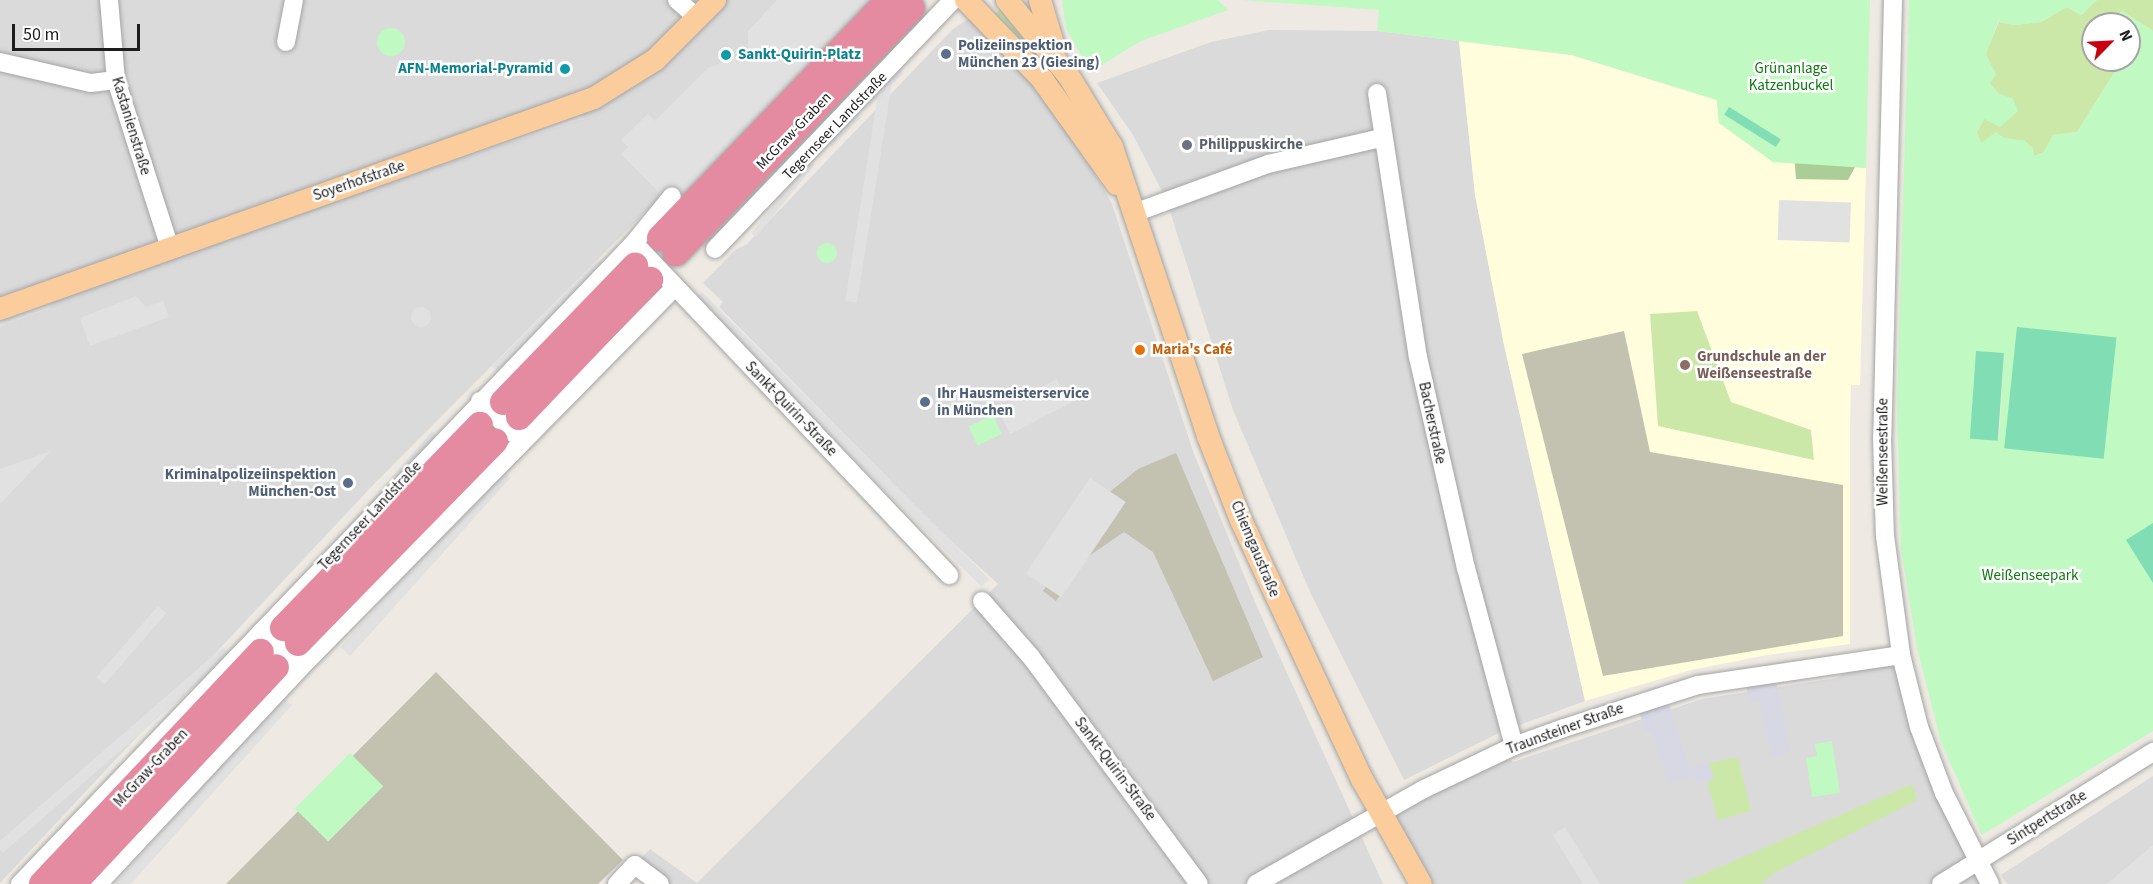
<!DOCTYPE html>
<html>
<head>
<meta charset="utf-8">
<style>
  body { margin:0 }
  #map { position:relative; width:2153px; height:884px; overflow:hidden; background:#eeeae3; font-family:"Source Sans 3",sans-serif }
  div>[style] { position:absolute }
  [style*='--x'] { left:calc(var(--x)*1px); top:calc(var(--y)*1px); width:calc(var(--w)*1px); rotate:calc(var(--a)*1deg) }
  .residential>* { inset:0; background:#dbdada }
  .education>* { inset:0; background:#fffddc }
  .construction>* { inset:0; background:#c3c1af }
  .grass>* { inset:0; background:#cce8a9 }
  .forest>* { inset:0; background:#abcd98 }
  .park>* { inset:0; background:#c0f9c1; transform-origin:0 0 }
  .round { border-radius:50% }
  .pitch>* { inset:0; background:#81ddb4; transform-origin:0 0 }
  .parking>* { inset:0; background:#e1e1e1; transform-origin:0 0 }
  .plaza>* { inset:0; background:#d7d8e4 }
  .roads { filter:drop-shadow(0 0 2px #a4a4a4) drop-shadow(0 0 2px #a4a4a4) }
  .minor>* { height:18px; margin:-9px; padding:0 9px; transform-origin:9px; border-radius:9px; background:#fff }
  .major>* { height:22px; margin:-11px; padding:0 11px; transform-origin:11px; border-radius:11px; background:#fbcc9c }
  .highway>* { height:26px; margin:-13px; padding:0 13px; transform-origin:13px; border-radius:13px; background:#e58ba1 }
  .dots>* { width:16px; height:16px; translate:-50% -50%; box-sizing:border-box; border:3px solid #fff; border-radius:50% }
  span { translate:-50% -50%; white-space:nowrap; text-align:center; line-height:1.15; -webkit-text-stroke:5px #fff; paint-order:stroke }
  .service-label { font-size:15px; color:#4e5e75; font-weight:700 }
  .left { translate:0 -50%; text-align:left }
  .right { translate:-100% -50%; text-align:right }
  .culture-label { font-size:15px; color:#0d838f; font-weight:700 }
  .park-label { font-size:15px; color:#0c7a0f }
  .street-label { font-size:15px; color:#1d1d1d }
  .worship-label { font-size:15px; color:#5b616d; font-weight:700 }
  .food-label { font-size:15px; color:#c56008; font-weight:700 }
  .education-label { font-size:15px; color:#785e54; font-weight:700 }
  .north { position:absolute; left:2081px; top:12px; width:60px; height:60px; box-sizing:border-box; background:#fff; border:2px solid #a5a5a5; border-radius:50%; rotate:66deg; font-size:16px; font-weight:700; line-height:24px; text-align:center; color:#1d1d1d }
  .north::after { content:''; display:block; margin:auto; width:21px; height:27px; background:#c8020e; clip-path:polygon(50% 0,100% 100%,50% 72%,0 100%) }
  .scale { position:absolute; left:12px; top:24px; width:128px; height:27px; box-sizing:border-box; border:3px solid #1d1d1d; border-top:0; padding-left:8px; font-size:18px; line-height:21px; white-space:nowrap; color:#1d1d1d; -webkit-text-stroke:4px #fff; paint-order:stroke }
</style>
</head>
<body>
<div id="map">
  <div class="residential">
    <div style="clip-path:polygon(0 0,877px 0,679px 195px,655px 202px,374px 484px,0 883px)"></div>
    <div style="clip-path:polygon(971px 17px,1035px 84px,1087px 160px,1112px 204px,1194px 454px,1258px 609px,1383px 884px,660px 884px,635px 865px,650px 849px,697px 883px,998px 584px,941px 532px,719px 307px,723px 302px,703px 283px,736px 249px,746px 245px,953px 29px)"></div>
    <div style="clip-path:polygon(1269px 30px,1377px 31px,1459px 41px,1475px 195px,1504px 345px,1585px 701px,1501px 732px,1404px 780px,1310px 592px,1233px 410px,1166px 199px,1133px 135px,1097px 83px,1211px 42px)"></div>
    <div style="clip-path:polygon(1901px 655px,1908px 683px,1990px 884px,1421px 884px,1380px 813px,1500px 753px,1513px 762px,1702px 699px,1836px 678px,1875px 658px)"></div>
    <div style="clip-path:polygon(2153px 776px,2153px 884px,2007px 884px,2001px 875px)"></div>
  </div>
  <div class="education">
    <div style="clip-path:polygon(1459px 41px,1571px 55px,1717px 100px,1719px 123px,1773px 162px,1866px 168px,1860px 385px,1851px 385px,1850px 427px,1850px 644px,1767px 655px,1691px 670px,1585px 701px,1504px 345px,1475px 195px)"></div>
  </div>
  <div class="construction">
    <div style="clip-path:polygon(1624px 331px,1650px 452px,1843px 485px,1843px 636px,1603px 676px,1522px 354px)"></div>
    <div style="clip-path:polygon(1176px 453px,1263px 657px,1213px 681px,1153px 552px,1124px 532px,1083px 560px,1056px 601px,1043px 591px,1112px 490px,1138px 469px)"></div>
    <div style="clip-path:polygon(436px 672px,623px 860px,598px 884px,226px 884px)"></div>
  </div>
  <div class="grass">
    <div style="clip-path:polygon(2097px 0,2153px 0,2153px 31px,2122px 11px,2111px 20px,2112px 24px,2093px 24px,2093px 60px,2121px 60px,2124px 66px,2114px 73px,2077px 132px,2053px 135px,2044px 152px,2034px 156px,2025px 141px,2004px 138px,1981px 143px,1977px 132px,1984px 119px,2013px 99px,1999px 94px,1990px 84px,1985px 55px,1999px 22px,2015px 25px,2041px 22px,2067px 7px,2081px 15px)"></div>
    <div style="clip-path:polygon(1002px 8px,1046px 62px,1045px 65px,993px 15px)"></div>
    <div style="clip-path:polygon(1697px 311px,1731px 402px,1811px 430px,1814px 460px,1658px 426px,1650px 314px)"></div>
    <div style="clip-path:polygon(1738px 757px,1751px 811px,1718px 820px,1707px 782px,1714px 779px,1709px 763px)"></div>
    <div style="clip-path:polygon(1912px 784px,1917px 800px,1778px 871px,1760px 884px,1680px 884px)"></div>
  </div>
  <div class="forest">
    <div style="clip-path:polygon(1794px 153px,1860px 158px,1848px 180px,1796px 179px)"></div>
  </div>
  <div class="park">
    <div style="clip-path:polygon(1062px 0,1218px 0,1228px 10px,1141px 41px,1090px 72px,1066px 28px)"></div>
    <div style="clip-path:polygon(1242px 0,1870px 0,1866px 168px,1773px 162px,1719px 123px,1717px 100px,1572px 55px,1377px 31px,1379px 10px)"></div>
    <div style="clip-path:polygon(evenodd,1909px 0,2097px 0,2081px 15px,2067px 7px,2041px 22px,2015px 25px,1998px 22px,1986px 55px,1996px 74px,1990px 84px,1999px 94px,2013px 99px,2018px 111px,2000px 127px,1984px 119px,1977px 132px,1981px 143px,1996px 132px,2004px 138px,2025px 141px,2033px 148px,2034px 156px,2044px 152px,2053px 135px,2077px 132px,2114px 73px,2124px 66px,2121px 60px,2129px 60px,2129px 24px,2110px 21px,2122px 11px,2153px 31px,2153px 731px,1982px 835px,1941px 742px,1917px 648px,1901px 549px,1897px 407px,1909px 0,1976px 352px,2004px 354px,1999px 440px,1976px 352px)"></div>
    <div class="round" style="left:377px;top:28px;width:28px;height:28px"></div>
    <div class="round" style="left:817px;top:243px;width:20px;height:20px"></div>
    <div style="left:993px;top:415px;width:21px;height:27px;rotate:65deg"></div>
    <div style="clip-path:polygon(1832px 741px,1840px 793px,1812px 797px,1806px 758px,1817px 756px,1815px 744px)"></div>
    <div style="left:350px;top:753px;width:47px;height:78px;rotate:45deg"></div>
  </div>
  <div class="pitch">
    <div style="left:1729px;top:107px;width:61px;height:9px;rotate:32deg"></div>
    <div style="left:2017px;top:327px;width:100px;height:122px;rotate:6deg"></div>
    <div style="left:1976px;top:351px;width:28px;height:88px;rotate:4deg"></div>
    <div style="clip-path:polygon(2153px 523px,2153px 583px,2126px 540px)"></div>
  </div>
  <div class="parking">
    <div style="clip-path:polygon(777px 0,878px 0,654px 231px,672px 206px,621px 154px,628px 147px,621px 140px,648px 114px,655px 121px,708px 68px,748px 53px,748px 31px)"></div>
    <div style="left:884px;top:56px;width:12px;height:248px;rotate:9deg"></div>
    <div style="left:899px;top:69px;width:6px;height:47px;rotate:45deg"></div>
    <div style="left:582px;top:113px;width:6px;height:405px;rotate:72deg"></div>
    <div style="left:857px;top:113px;width:6px;height:42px;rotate:45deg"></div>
    <div style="left:810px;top:161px;width:6px;height:93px;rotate:39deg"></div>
    <div style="left:1779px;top:200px;width:72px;height:40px;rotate:2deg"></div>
    <div style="left:598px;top:260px;width:8px;height:150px;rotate:45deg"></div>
    <div style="left:702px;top:292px;width:406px;height:11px;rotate:45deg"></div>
    <div style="clip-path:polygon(136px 296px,146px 307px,163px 301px,169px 317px,90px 346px,80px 318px)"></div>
    <div style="clip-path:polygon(49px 303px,51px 308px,0 327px,0 320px)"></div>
    <div class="round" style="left:411px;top:307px;width:20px;height:20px"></div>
    <div style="clip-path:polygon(1057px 379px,1063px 393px,1078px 385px,1084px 396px,1010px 434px,998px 409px)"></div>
    <div style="left:432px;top:431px;width:9px;height:228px;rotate:41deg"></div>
    <div style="clip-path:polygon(51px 451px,0 504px,0 469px)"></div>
    <div style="left:501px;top:469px;width:13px;height:240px;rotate:42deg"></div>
    <div style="left:1090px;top:478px;width:43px;height:115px;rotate:34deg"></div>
    <div style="left:158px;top:606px;width:11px;height:94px;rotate:41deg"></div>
    <div style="left:223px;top:647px;width:11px;height:301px;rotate:49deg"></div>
    <div style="left:283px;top:697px;width:12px;height:257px;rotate:42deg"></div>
    <div style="clip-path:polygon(1565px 827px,1600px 884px,1583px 884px,1553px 835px)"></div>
    <div style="clip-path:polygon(2153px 845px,2153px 884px,2107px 884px)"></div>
  </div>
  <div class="plaza">
    <div style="clip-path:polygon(1775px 673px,1790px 752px,1772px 757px,1759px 701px,1750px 703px,1744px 678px)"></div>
    <div style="clip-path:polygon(1666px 694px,1689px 768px,1709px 763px,1714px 779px,1697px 784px,1694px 775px,1669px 784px,1651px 731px,1645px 733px,1637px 702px)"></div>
  </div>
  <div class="roads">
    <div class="minor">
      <div style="--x:109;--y:0;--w:80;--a:85"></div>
      <div style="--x:116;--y:80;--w:176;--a:72.2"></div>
      <div style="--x:677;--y:0;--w:28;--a:41"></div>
      <div style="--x:1893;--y:0;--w:437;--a:91.4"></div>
      <div style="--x:1882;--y:437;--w:99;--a:88.3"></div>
      <div style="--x:1885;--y:536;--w:120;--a:82.3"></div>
      <div style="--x:1901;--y:655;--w:74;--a:76"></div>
      <div style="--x:1919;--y:727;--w:71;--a:69.3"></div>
      <div style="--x:1944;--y:793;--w:102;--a:63.2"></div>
      <div style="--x:286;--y:42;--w:43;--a:-79.2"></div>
      <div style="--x:0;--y:62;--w:93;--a:13"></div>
      <div style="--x:91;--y:83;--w:25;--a:-7"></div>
      <div style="--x:1377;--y:93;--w:267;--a:81.2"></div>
      <div style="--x:1418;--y:357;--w:216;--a:77.2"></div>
      <div style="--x:1466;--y:568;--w:184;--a:74.9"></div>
      <div style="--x:1134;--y:213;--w:143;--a:-20.1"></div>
      <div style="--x:1268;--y:164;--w:116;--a:-13"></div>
      <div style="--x:634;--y:243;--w:458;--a:46.5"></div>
      <div style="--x:715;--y:249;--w:344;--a:-46.3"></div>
      <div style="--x:480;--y:401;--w:57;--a:43.6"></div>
      <div style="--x:982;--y:601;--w:74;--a:48.8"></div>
      <div style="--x:1031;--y:657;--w:282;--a:53.5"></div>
      <div style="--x:261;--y:632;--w:53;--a:42.7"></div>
      <div style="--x:20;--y:884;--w:888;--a:-46.23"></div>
      <div style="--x:634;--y:243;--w:60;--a:-51"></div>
      <div style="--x:98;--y:884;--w:296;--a:-46.9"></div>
      <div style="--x:300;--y:668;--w:535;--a:-45.45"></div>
      <div style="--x:617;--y:884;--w:26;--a:-47"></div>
      <div style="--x:635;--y:865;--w:31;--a:37"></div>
      <div style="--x:1256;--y:884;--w:193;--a:-29.5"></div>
      <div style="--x:1424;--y:789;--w:100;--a:-25.5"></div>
      <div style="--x:1514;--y:746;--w:53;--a:-19.8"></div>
      <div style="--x:1564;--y:728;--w:141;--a:-17.8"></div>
      <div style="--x:1698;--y:685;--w:205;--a:-8.4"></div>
      <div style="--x:1941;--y:884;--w:250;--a:-31.9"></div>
    </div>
    <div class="major">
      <div style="--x:966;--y:0;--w:110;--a:46.1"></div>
      <div style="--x:1042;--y:79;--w:129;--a:54.5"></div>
      <div style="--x:1007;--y:0;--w:97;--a:50.9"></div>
      <div style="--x:1068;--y:75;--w:84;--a:58.6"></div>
      <div style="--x:1112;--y:147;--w:305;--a:71.6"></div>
      <div style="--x:1208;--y:436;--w:90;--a:68.6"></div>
      <div style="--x:1241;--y:520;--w:286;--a:65"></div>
      <div style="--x:1362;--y:779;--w:120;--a:60.7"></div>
      <div style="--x:1040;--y:0;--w:49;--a:73.4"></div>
      <div style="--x:0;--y:309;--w:630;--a:-19.56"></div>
      <div style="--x:594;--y:98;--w:72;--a:-31.9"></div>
      <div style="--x:655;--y:60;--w:85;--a:-45"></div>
    </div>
    <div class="highway">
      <div style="--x:660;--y:238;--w:330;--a:-46.1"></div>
      <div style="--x:676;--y:253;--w:340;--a:-46.1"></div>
      <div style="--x:503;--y:402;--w:190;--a:-45.9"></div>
      <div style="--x:519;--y:417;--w:190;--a:-46.3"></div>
      <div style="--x:283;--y:628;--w:283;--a:-45.9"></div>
      <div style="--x:298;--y:643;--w:282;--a:-45.7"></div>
      <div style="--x:42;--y:884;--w:319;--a:-46.7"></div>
      <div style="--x:73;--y:884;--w:297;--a:-46.9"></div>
    </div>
  </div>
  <div class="dots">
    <div style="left:946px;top:54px;background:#5c6f8a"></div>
    <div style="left:726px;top:55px;background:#0f9aa8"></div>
    <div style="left:565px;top:69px;background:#0f9aa8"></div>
    <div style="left:1187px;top:145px;background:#6b7280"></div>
    <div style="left:1140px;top:350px;background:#e8710a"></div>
    <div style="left:1685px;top:365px;background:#8d6e63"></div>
    <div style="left:925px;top:402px;background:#5c6f8a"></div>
    <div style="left:348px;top:483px;background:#5c6f8a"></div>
  </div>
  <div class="service-label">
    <span class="left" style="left:958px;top:54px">Polizeiinspektion<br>München 23 (Giesing)</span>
    <span class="left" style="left:937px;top:402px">Ihr Hausmeisterservice<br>in München</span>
    <span class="right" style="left:336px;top:483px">Kriminalpolizeiinspektion<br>München-Ost</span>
  </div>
  <div class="culture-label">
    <span class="left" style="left:738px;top:55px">Sankt-Quirin-Platz</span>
    <span class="right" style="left:553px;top:69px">AFN-Memorial-Pyramid</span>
  </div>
  <div class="park-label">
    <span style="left:1791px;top:77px">Grünanlage<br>Katzenbuckel</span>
    <span style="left:2030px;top:576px">Weißenseepark</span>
  </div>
  <div class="street-label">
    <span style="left:131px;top:126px;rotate:73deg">Kastanienstraße</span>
    <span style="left:835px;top:126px;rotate:-46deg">Tegernseer Landstraße</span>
    <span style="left:794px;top:131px;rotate:-46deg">McGraw-Graben</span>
    <span style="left:359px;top:181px;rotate:-19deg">Soyerhofstraße</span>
    <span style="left:791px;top:409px;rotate:46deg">Sankt-Quirin-Straße</span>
    <span style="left:1432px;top:423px;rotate:78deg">Bacherstraße</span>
    <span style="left:1883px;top:452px;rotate:-90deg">Weißenseestraße</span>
    <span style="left:370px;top:516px;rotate:-47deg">Tegernseer Landstraße</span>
    <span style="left:1255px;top:549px;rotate:67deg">Chiemgaustraße</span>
    <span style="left:1565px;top:729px;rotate:-20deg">Traunsteiner Straße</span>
    <span style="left:151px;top:768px;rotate:-47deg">McGraw-Graben</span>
    <span style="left:1115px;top:769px;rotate:53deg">Sankt-Quirin-Straße</span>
    <span style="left:2047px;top:818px;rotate:-32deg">Sintpertstraße</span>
  </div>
  <div class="worship-label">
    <span class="left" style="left:1199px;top:145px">Philippuskirche</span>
  </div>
  <div class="food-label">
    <span class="left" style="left:1152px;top:350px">Maria's Café</span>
  </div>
  <div class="education-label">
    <span class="left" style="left:1697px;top:365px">Grundschule an der<br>Weißenseestraße</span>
  </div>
  <div class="north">N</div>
  <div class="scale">50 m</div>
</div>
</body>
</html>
